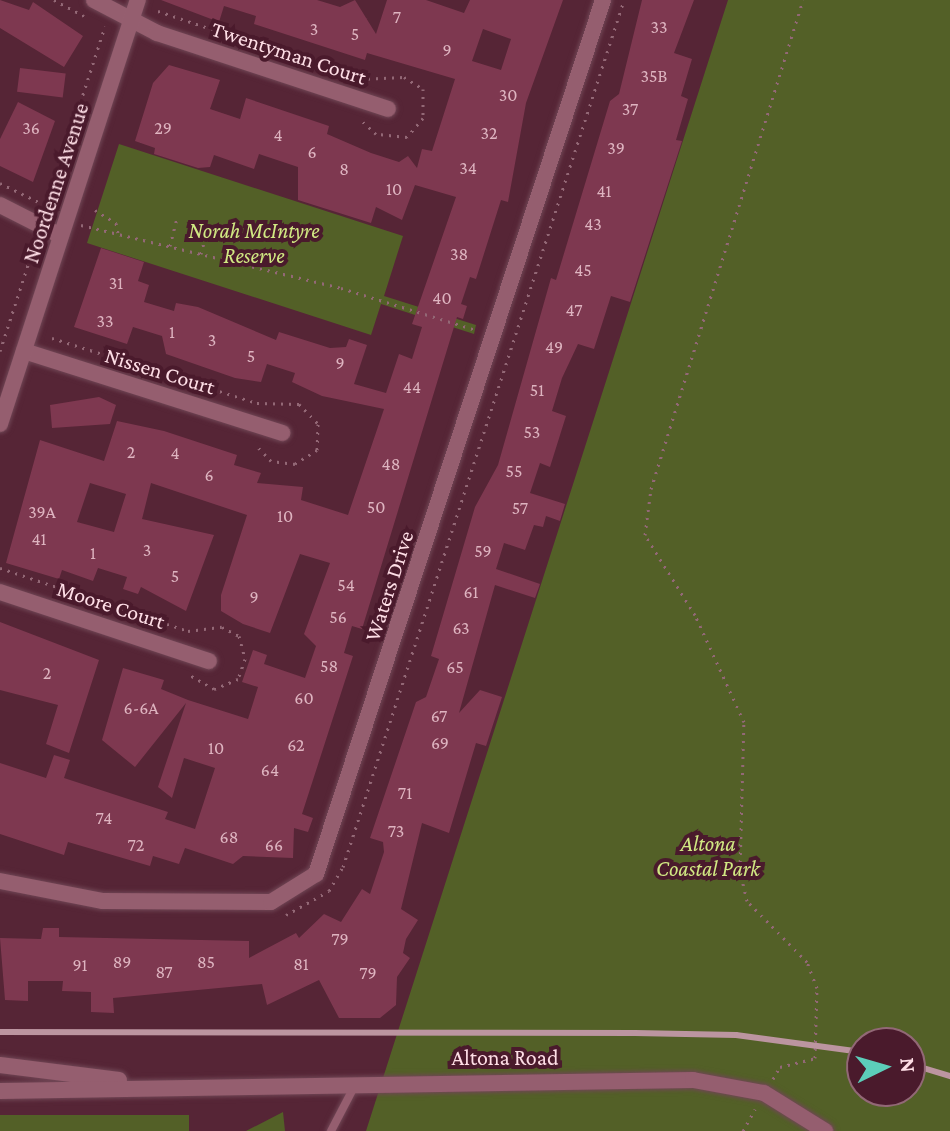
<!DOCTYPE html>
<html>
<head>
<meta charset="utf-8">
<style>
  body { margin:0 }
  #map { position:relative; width:950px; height:1131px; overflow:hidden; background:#562536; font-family:"Crimson Pro",serif }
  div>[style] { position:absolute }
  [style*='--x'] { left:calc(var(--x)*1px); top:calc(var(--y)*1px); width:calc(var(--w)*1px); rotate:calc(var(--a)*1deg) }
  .green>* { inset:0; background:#536027; transform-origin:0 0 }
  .building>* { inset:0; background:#7e3850; transform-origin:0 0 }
  .path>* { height:3px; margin-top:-1.5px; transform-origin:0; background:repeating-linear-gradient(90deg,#936876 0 2px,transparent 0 8px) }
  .roads { filter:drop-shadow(0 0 2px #704655) drop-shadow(0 0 2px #704655) }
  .lane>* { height:8px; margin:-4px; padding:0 4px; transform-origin:4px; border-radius:4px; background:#955e6f }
  .street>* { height:16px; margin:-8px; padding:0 8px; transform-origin:8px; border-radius:8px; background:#955e6f }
  .rail>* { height:6px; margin:-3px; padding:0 3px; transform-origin:3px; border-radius:3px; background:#bc95a0 }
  span { translate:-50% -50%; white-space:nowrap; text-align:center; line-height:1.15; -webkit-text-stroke:8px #4a1a2c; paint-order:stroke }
  .number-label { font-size:18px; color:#deb4c0 }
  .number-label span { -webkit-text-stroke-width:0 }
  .street-label { font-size:22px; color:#fedee6 }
  .park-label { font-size:22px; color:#d1e983; font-style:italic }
  .north { position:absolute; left:846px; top:1027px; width:80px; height:80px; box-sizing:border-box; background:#4a1a2c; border:2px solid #926876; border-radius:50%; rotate:85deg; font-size:22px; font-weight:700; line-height:32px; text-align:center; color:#fedee6 }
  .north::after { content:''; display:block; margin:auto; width:28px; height:36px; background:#5cceba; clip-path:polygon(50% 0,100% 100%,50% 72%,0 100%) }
</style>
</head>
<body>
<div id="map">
  <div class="green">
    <div style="clip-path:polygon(evenodd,728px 0,950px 0,950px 1131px,366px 1131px,728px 0,862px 1043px,910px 1043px,910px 1091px,862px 1091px,862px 1043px)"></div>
    <div style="clip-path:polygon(119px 144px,403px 236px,384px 296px,476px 325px,474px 334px,381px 304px,371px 335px,87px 243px)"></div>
    <div style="clip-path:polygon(283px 1112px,285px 1131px,246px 1131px)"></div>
    <div style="left:0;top:1115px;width:189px;height:16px"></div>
  </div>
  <div class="building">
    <div style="clip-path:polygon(0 0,29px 10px,33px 2px,83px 36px,64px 67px,0 28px)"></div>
    <div style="clip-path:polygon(evenodd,161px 0,317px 0,340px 7px,355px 0,376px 34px,387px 0,426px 0,464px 13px,470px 0,563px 0,526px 103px,508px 202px,501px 200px,476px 279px,470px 277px,461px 304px,467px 306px,463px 319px,457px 317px,362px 629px,352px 626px,344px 653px,353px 656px,302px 814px,313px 818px,308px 832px,294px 828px,293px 858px,243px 856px,233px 864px,185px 848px,179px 864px,153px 856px,150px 866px,68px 842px,64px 855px,0 834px,0 763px,46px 778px,54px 755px,70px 760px,64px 778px,168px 812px,165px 819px,195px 829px,215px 768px,184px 758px,172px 798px,158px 787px,186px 703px,135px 767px,102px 740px,123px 668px,164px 680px,161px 689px,188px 700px,248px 719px,258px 687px,242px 682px,253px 650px,267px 655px,264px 664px,305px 678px,316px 646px,304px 634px,330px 563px,300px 554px,270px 633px,243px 624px,221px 611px,221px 595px,247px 515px,151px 483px,142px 519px,214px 535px,186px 611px,141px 587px,138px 594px,123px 589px,127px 577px,98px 568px,93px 581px,62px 570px,59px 579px,6px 563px,40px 440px,104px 461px,117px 421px,164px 431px,237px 455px,234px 465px,261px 473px,257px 483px,303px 487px,301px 500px,348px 515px,384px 409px,322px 396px,292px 382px,295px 373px,267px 364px,261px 382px,235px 378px,166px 354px,162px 336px,133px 327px,127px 344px,74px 327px,101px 248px,144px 262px,138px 281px,149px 285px,144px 302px,174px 311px,176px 303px,198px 307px,276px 340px,279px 332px,330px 348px,346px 347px,349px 339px,367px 345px,354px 384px,386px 393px,399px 354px,412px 359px,422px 327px,412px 324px,456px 197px,415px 185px,402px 220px,376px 207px,371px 223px,298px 200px,298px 167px,259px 154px,254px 169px,214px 155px,210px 167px,198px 168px,154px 154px,155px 148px,135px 141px,153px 83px,169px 65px,220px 80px,210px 109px,240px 119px,246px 98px,329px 126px,327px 134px,371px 153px,399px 162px,408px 156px,417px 168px,422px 149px,432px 151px,455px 79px,367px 53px,365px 60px,254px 24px,256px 16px,224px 6px,219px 22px,161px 0,483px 29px,511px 39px,501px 70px,472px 61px,483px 29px,161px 0,90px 483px,126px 494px,114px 532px,77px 522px,90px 483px)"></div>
    <div style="clip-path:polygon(642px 0,694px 0,674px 53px,692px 59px,681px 96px,688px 99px,676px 140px,682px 141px,630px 302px,611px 296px,594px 349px,578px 344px,562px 378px,552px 411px,566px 416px,550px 467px,540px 463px,530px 493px,565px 504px,560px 521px,546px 516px,543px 527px,534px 525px,525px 550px,504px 543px,496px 569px,540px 584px,535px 598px,495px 585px,459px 713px,480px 690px,502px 697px,486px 746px,476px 743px,449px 833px,422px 823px,401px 909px,418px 920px,406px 939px,403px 953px,410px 958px,397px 977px,396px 1005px,380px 1018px,339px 1018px,319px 980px,267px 1005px,262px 984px,113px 998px,114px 1013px,91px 1012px,91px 992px,62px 991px,63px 981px,28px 981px,28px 1001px,5px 1000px,0 938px,41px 939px,43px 928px,59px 928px,59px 937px,249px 941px,249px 958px,296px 933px,299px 938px,324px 914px,341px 922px,362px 889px,370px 894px,384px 852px,383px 842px,370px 838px,416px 702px,426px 697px,439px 659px,431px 656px,475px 507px,498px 465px,551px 278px,556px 280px,610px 101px,619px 94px)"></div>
    <div style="left:20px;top:68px;width:46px;height:24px;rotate:7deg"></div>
    <div style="clip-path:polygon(18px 102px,55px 121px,33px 182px,0 166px,0 139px)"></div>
    <div style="clip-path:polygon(99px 397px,116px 405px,110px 424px,52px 428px,50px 405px)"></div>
    <div style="clip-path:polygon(0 622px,99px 660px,69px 753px,46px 744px,58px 705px,0 690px)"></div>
  </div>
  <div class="path">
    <div style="--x:54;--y:0;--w:34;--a:28"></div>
    <div style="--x:158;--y:11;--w:213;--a:18.6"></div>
    <div style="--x:360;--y:79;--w:44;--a:-2.6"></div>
    <div style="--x:404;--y:77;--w:22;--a:32"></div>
    <div style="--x:423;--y:89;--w:29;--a:90"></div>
    <div style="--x:423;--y:118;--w:25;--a:130"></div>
    <div style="--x:407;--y:137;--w:31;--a:-174"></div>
    <div style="--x:376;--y:134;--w:22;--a:-137"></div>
    <div style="--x:0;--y:183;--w:52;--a:26.1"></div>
    <div style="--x:46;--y:209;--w:192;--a:-72.1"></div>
    <div style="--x:95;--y:210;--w:25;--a:32"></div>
    <div style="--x:116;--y:223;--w:10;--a:79"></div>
    <div style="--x:81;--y:225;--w:268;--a:13.6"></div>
    <div style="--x:341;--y:288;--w:141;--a:17.3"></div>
    <div style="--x:170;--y:246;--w:29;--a:-76"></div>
    <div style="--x:201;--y:254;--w:12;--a:-76"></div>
    <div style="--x:52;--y:338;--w:215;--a:17.6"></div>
    <div style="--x:257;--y:403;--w:42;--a:1.4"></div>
    <div style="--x:299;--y:404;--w:28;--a:46"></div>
    <div style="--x:318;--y:424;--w:26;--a:92"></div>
    <div style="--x:317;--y:450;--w:26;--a:148"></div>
    <div style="--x:295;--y:464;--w:24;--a:-173"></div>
    <div style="--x:271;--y:461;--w:23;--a:-133"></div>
    <div style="--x:0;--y:351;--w:114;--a:-72"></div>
    <div style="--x:0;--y:568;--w:198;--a:18.5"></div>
    <div style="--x:188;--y:631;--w:34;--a:-7"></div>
    <div style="--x:222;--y:627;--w:19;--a:28"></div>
    <div style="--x:239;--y:636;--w:24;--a:75"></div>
    <div style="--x:245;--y:659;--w:21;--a:109"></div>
    <div style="--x:238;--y:679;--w:26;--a:157"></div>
    <div style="--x:214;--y:689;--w:30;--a:-150"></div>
    <div style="--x:286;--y:915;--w:49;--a:-29.2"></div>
    <div style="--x:329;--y:891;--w:28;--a:-60"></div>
    <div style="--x:343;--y:867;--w:911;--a:-72.04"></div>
    <div style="--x:773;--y:1079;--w:14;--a:-60"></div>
    <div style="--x:780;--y:1067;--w:36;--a:-14"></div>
    <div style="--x:815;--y:1058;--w:70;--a:-88.4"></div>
    <div style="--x:817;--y:988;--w:28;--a:-111"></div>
    <div style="--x:807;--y:962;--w:86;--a:-134.5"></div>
    <div style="--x:747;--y:901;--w:32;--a:-103"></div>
    <div style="--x:740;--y:870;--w:148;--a:-88.5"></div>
    <div style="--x:744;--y:722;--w:118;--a:-114.6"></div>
    <div style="--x:695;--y:615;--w:94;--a:-122"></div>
    <div style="--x:645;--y:535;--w:46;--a:-82.6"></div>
    <div style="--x:651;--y:489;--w:512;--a:-72.73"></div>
    <div style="--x:743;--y:1131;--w:25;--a:-61"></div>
  </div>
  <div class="roads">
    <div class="lane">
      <div style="--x:331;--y:1131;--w:52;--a:-62.4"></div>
    </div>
    <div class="street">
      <div style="--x:94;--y:0;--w:71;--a:27.6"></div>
      <div style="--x:157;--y:33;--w:243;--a:18.2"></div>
      <div style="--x:0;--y:205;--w:68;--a:26.9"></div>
      <div style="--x:24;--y:351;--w:271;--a:17.6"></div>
      <div style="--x:0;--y:424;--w:446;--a:-72"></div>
      <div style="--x:0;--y:592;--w:220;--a:18.3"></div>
      <div style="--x:0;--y:881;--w:105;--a:11"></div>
      <div style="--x:103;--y:901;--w:168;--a:0.3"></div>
      <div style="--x:271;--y:902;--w:53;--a:-31.9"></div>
      <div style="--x:316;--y:874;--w:920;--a:-71.82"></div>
      <div style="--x:0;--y:1065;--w:120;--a:7.2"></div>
      <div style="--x:0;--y:1091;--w:693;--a:-0.91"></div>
      <div style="--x:693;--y:1080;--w:72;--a:10.4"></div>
      <div style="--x:764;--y:1093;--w:72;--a:31.9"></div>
    </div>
  </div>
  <div class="rail">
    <div style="--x:0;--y:1032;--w:635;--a:0.09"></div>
    <div style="--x:635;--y:1033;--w:101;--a:1.1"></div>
    <div style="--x:736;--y:1035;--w:127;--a:7.7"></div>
    <div style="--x:910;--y:1064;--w:42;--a:16.7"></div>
  </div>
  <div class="number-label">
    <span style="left:397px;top:17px">7</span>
    <span style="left:659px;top:27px">33</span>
    <span style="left:314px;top:29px">3</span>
    <span style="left:355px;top:34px">5</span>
    <span style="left:447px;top:50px">9</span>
    <span style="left:654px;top:76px">35B</span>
    <span style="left:508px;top:95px">30</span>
    <span style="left:630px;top:109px">37</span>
    <span style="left:31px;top:128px">36</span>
    <span style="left:163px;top:128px">29</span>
    <span style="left:489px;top:133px">32</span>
    <span style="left:278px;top:135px">4</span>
    <span style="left:616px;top:148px">39</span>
    <span style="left:312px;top:152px">6</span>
    <span style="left:468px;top:168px">34</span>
    <span style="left:344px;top:169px">8</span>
    <span style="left:394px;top:189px">10</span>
    <span style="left:604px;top:191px">41</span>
    <span style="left:593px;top:224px">43</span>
    <span style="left:459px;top:254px">38</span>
    <span style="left:583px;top:270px">45</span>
    <span style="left:116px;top:283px">31</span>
    <span style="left:442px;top:298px">40</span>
    <span style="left:574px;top:310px">47</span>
    <span style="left:105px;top:321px">33</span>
    <span style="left:172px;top:332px">1</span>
    <span style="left:212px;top:340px">3</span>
    <span style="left:554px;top:347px">49</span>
    <span style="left:251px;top:356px">5</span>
    <span style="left:340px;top:363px">9</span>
    <span style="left:412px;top:387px">44</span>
    <span style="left:537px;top:390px">51</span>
    <span style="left:532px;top:432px">53</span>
    <span style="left:131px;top:452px">2</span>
    <span style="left:175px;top:453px">4</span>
    <span style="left:391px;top:464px">48</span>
    <span style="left:514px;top:471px">55</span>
    <span style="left:209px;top:475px">6</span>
    <span style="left:376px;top:507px">50</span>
    <span style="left:520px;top:508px">57</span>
    <span style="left:42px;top:512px">39A</span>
    <span style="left:285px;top:516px">10</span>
    <span style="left:39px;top:539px">41</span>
    <span style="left:147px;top:550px">3</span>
    <span style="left:483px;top:551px">59</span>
    <span style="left:93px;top:553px">1</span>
    <span style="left:175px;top:576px">5</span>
    <span style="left:346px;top:585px">54</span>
    <span style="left:471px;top:592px">61</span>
    <span style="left:254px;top:597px">9</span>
    <span style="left:338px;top:617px">56</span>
    <span style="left:461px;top:628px">63</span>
    <span style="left:329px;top:666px">58</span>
    <span style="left:455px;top:667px">65</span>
    <span style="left:47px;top:673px">2</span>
    <span style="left:304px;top:698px">60</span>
    <span style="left:141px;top:708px">6-6A</span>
    <span style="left:439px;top:716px">67</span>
    <span style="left:440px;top:743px">69</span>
    <span style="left:296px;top:745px">62</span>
    <span style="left:216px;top:748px">10</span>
    <span style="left:270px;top:770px">64</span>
    <span style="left:405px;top:793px">71</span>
    <span style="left:104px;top:818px">74</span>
    <span style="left:396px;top:831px">73</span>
    <span style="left:229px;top:837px">68</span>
    <span style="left:136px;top:845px">72</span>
    <span style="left:274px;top:845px">66</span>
    <span style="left:340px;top:939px">79</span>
    <span style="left:122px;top:962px">89</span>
    <span style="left:206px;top:962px">85</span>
    <span style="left:301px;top:964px">81</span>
    <span style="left:80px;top:965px">91</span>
    <span style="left:164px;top:972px">87</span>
    <span style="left:368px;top:973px">79</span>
  </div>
  <div class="street-label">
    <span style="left:289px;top:53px;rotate:18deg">Twentyman Court</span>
    <span style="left:56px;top:183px;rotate:-72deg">Noordenne Avenue</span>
    <span style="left:160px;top:371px;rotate:17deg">Nissen Court</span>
    <span style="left:389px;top:586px;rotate:-72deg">Waters Drive</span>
    <span style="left:111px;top:605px;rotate:18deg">Moore Court</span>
    <span style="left:505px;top:1058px">Altona Road</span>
  </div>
  <div class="park-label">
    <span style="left:254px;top:243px">Norah McIntyre<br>Reserve</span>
    <span style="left:708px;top:856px">Altona<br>Coastal Park</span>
  </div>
  <div class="north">N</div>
</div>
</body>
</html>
